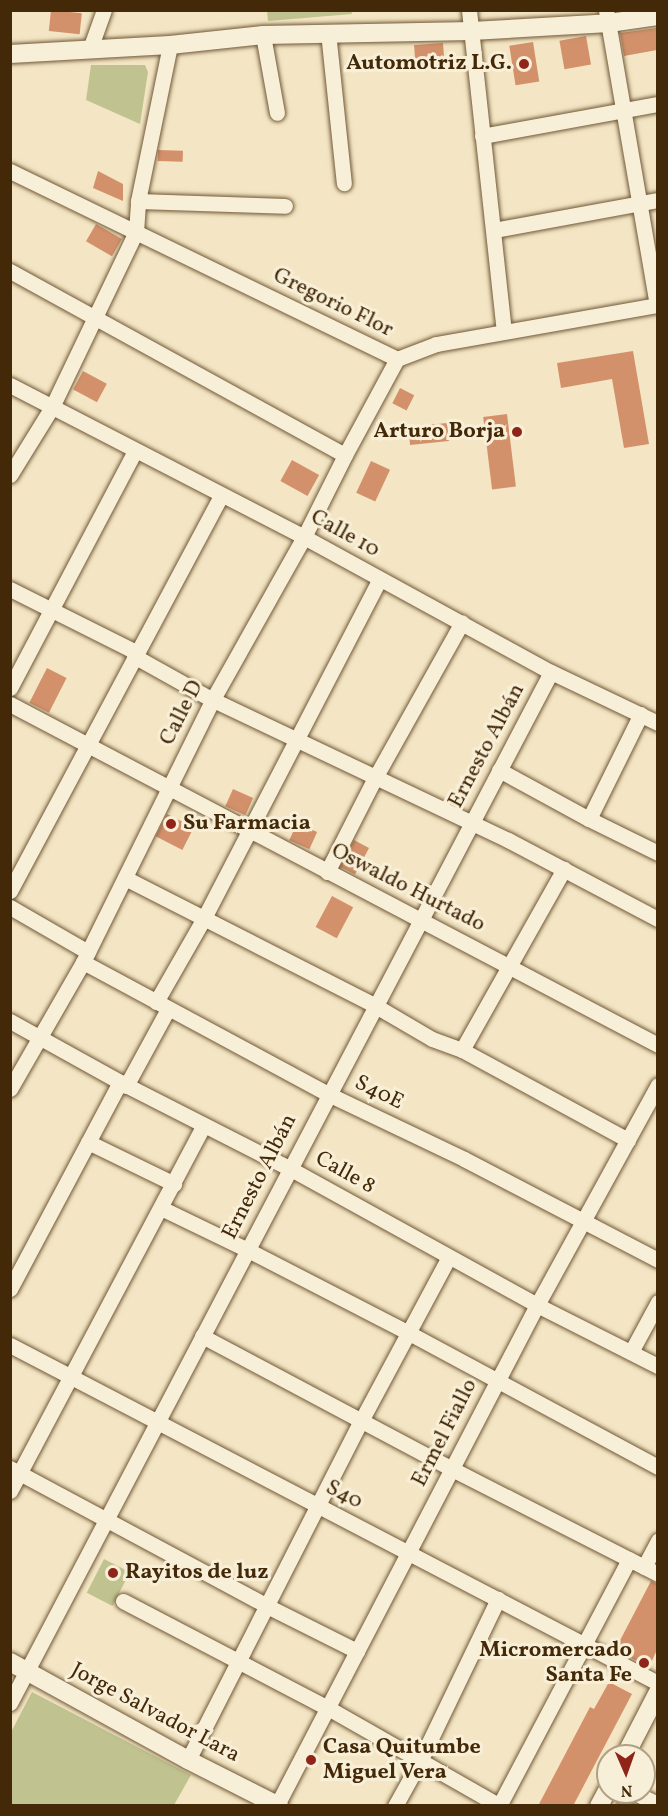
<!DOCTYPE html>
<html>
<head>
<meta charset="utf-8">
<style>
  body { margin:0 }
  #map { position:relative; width:668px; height:1816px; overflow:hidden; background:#f4e6c4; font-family:Vollkorn,serif }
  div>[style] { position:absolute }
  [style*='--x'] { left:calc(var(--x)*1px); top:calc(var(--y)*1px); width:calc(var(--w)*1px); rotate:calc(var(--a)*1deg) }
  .green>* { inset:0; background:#c0c390; transform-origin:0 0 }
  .building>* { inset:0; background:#d3916b; transform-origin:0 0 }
  .roads { filter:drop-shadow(0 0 2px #705837) drop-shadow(0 0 2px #705837) }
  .minor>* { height:15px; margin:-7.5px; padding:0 7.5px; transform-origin:7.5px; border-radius:7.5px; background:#f8efd9 }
  .tertiary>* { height:18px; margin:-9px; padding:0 9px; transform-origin:9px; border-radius:9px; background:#f8efd9 }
  .dots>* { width:16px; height:16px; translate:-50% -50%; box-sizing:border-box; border:3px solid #f8efd9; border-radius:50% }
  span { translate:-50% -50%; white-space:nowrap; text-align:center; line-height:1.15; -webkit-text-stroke:6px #f8efd9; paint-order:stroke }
  .poi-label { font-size:22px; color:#442908; font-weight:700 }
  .right { translate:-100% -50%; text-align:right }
  .left { translate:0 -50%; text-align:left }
  .street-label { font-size:22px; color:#442908 }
  .frame { position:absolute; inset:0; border:12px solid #442908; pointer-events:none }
  .north { position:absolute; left:596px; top:1744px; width:60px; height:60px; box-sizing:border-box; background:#f8efd9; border:2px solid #b0a085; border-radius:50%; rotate:178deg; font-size:16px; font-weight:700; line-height:24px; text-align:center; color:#442908 }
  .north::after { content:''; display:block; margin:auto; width:21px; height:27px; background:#8f2418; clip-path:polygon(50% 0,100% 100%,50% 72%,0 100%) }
</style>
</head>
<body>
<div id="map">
  <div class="green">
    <div style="clip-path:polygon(351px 10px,352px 14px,268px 21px,267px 11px)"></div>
    <div style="clip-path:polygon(91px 65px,145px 65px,148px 72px,140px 124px,86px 100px)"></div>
    <div style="left:104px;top:1559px;width:29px;height:38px;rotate:27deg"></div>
    <div style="clip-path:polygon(32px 1692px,191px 1775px,174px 1805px,11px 1805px,11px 1732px)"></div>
  </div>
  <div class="building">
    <div style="left:51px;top:10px;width:31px;height:21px;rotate:6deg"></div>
    <div style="clip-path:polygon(657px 28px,657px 50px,624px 56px,620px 33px)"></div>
    <div style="left:586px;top:36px;width:29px;height:27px;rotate:80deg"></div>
    <div style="left:533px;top:42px;width:40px;height:24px;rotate:81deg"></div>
    <div style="left:443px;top:43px;width:16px;height:29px;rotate:86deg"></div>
    <div style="left:158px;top:150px;width:25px;height:11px;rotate:2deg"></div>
    <div style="clip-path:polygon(98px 171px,123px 184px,123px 201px,93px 188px)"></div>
    <div style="left:96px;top:224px;width:30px;height:20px;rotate:30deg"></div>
    <div style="clip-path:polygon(633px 351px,649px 444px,624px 448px,612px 379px,561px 388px,557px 363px)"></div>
    <div style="left:83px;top:371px;width:27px;height:21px;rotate:28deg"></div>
    <div style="left:400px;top:388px;width:16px;height:17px;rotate:27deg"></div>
    <div style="left:507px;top:414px;width:73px;height:24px;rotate:83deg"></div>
    <div style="left:447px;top:423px;width:18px;height:39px;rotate:84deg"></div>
    <div style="left:292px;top:460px;width:31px;height:24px;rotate:29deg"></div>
    <div style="left:371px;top:461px;width:21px;height:35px;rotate:25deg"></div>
    <div style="left:47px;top:668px;width:22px;height:39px;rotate:27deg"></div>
    <div style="left:233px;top:789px;width:22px;height:19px;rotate:24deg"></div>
    <div style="left:167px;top:814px;width:30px;height:25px;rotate:27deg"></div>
    <div style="left:297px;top:823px;width:22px;height:19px;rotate:24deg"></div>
    <div style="left:354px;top:840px;width:17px;height:30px;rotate:28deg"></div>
    <div style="left:332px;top:896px;width:24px;height:35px;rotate:28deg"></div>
    <div style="clip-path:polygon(651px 1581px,657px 1584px,657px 1650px,649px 1667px,615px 1650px)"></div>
    <div style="clip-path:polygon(609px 1682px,632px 1694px,573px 1806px,538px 1806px,590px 1707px,594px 1709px)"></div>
    <div style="clip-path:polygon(621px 1792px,628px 1800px,639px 1806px,614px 1806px)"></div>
  </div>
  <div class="roads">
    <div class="minor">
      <div style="--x:469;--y:10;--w:323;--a:83.8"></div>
      <div style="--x:606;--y:10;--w:299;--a:80.2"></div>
      <div style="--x:328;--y:32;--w:152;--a:84"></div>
      <div style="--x:263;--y:35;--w:79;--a:79.8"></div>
      <div style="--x:90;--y:49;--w:41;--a:-70.3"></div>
      <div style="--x:482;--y:136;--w:179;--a:-10.3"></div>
      <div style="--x:10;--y:171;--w:430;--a:25.9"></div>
      <div style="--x:397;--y:359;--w:42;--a:-21"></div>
      <div style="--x:436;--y:344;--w:225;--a:-10"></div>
      <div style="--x:138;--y:201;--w:147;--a:1.9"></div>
      <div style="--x:494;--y:230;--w:167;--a:-10.4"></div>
      <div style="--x:10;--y:271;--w:382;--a:28.8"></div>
      <div style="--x:10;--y:385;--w:331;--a:27.3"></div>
      <div style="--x:304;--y:537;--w:281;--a:28.7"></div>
      <div style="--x:551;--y:672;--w:119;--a:25.5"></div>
      <div style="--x:10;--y:475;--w:80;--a:-58.3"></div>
      <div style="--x:52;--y:407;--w:194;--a:-64.4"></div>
      <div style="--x:136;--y:232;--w:31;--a:-86"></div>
      <div style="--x:138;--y:201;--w:159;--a:-78.4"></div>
      <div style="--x:10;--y:589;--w:141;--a:26.6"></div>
      <div style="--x:134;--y:656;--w:86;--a:29.2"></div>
      <div style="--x:209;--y:698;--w:331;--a:25.4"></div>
      <div style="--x:508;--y:840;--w:170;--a:27.8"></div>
      <div style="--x:10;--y:688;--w:268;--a:-62.2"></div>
      <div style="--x:10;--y:704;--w:732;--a:27.75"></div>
      <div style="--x:499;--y:770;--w:102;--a:28.6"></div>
      <div style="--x:589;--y:819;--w:77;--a:26.2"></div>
      <div style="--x:589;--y:819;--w:117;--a:-63.7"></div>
      <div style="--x:327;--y:872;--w:108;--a:-63"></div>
      <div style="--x:376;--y:776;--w:176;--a:-60.8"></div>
      <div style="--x:125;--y:878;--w:280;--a:27"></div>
      <div style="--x:374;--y:1005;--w:67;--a:30.4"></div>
      <div style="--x:432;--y:1039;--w:32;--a:20"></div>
      <div style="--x:462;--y:1050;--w:189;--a:28.5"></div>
      <div style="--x:10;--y:891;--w:448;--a:-61.9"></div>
      <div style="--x:10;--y:907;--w:90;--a:30"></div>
      <div style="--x:83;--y:962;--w:278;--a:28.3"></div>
      <div style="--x:328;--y:1094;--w:151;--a:25.5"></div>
      <div style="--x:464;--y:1159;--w:219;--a:27.5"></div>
      <div style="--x:156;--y:1002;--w:95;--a:-60.2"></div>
      <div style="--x:203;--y:920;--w:384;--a:-62.6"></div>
      <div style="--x:10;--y:1021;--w:126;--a:29"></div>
      <div style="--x:120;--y:1082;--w:190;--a:27"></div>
      <div style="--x:289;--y:1168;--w:283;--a:28.9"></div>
      <div style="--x:537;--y:1305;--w:136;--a:26.8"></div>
      <div style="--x:462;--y:1050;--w:208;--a:-60.6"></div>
      <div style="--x:126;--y:1086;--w:88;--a:-61.4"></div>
      <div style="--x:10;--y:1089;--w:146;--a:-60.1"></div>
      <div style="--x:83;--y:962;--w:293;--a:-63.7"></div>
      <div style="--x:213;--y:699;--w:186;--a:-60.7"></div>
      <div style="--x:304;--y:537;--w:92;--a:-63.4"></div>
      <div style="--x:345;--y:455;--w:109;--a:-61.6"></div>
      <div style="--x:88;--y:1142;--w:96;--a:26"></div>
      <div style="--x:161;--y:1208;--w:97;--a:25.8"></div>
      <div style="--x:248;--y:1250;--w:181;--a:27.3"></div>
      <div style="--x:409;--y:1333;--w:283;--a:28.3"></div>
      <div style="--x:10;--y:1289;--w:234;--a:-62"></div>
      <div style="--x:202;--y:1336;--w:283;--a:28"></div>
      <div style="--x:452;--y:1469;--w:231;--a:27"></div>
      <div style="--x:10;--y:1345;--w:731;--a:27.55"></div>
      <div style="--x:631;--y:1352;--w:57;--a:-61.6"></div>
      <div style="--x:10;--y:1468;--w:292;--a:28.2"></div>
      <div style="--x:267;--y:1606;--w:101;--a:26.6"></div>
      <div style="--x:10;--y:1491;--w:414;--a:-62.1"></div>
      <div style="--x:644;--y:1567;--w:30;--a:-62"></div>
      <div style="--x:123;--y:1601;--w:231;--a:27.6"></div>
      <div style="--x:328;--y:1708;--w:198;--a:29.7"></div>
      <div style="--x:10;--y:1703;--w:1164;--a:-62.31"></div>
      <div style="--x:188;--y:1760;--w:381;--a:-63"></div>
      <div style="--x:361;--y:1421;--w:186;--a:-61.8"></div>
      <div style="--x:633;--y:1792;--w:28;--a:26"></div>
      <div style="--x:277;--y:1805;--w:564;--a:-62.53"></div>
      <div style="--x:537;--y:1305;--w:251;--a:-61.2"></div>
      <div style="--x:395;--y:1806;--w:51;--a:-60.9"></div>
      <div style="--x:420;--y:1761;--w:180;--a:-64.3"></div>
      <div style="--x:499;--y:1806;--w:279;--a:-62.2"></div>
    </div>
    <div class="tertiary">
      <div style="--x:10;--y:54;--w:160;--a:-3.2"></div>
      <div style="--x:170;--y:45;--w:94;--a:-6.1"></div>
      <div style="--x:263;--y:35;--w:209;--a:-1.1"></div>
      <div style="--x:472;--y:31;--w:137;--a:-3.3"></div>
      <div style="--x:609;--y:23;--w:49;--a:-8.1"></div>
      <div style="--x:10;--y:1662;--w:203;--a:28.8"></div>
      <div style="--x:188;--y:1760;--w:102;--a:26.8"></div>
      <div style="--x:625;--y:1756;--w:72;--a:-62.7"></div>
      <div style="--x:599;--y:1806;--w:19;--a:-62"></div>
    </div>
  </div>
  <div class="dots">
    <div style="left:524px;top:64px;background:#8f2418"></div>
    <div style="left:517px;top:432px;background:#8f2418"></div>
    <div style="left:171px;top:824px;background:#8f2418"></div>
    <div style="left:113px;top:1573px;background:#8f2418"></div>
    <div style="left:644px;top:1663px;background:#8f2418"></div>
    <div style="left:311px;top:1760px;background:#8f2418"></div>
  </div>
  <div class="poi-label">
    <span class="right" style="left:512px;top:64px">Automotriz L.G.</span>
    <span class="right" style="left:505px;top:432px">Arturo Borja</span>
    <span class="left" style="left:183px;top:824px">Su Farmacia</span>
    <span class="left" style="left:125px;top:1573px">Rayitos de luz</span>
    <span class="right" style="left:632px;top:1663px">Micromercado<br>Santa Fe</span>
    <span class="left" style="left:323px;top:1760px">Casa Quitumbe<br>Miguel Vera</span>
  </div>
  <div class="street-label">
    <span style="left:333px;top:303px;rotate:26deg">Gregorio Flor</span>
    <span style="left:345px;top:534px;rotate:29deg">Calle 10</span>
    <span style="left:182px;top:713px;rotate:-63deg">Calle D</span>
    <span style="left:487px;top:746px;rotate:-62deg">Ernesto Albán</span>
    <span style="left:408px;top:888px;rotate:27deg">Oswaldo Hurtado</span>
    <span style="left:379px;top:1093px;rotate:26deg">S40E</span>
    <span style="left:345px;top:1173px;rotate:29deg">Calle 8</span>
    <span style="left:260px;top:1177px;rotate:-63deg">Ernesto Albán</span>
    <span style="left:445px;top:1433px;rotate:-63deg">Ermel Fiallo</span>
    <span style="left:344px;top:1495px;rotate:27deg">S40</span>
    <span style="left:155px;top:1713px;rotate:28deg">Jorge Salvador Lara</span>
  </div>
  <div class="frame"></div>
  <div class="north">N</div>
</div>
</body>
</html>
